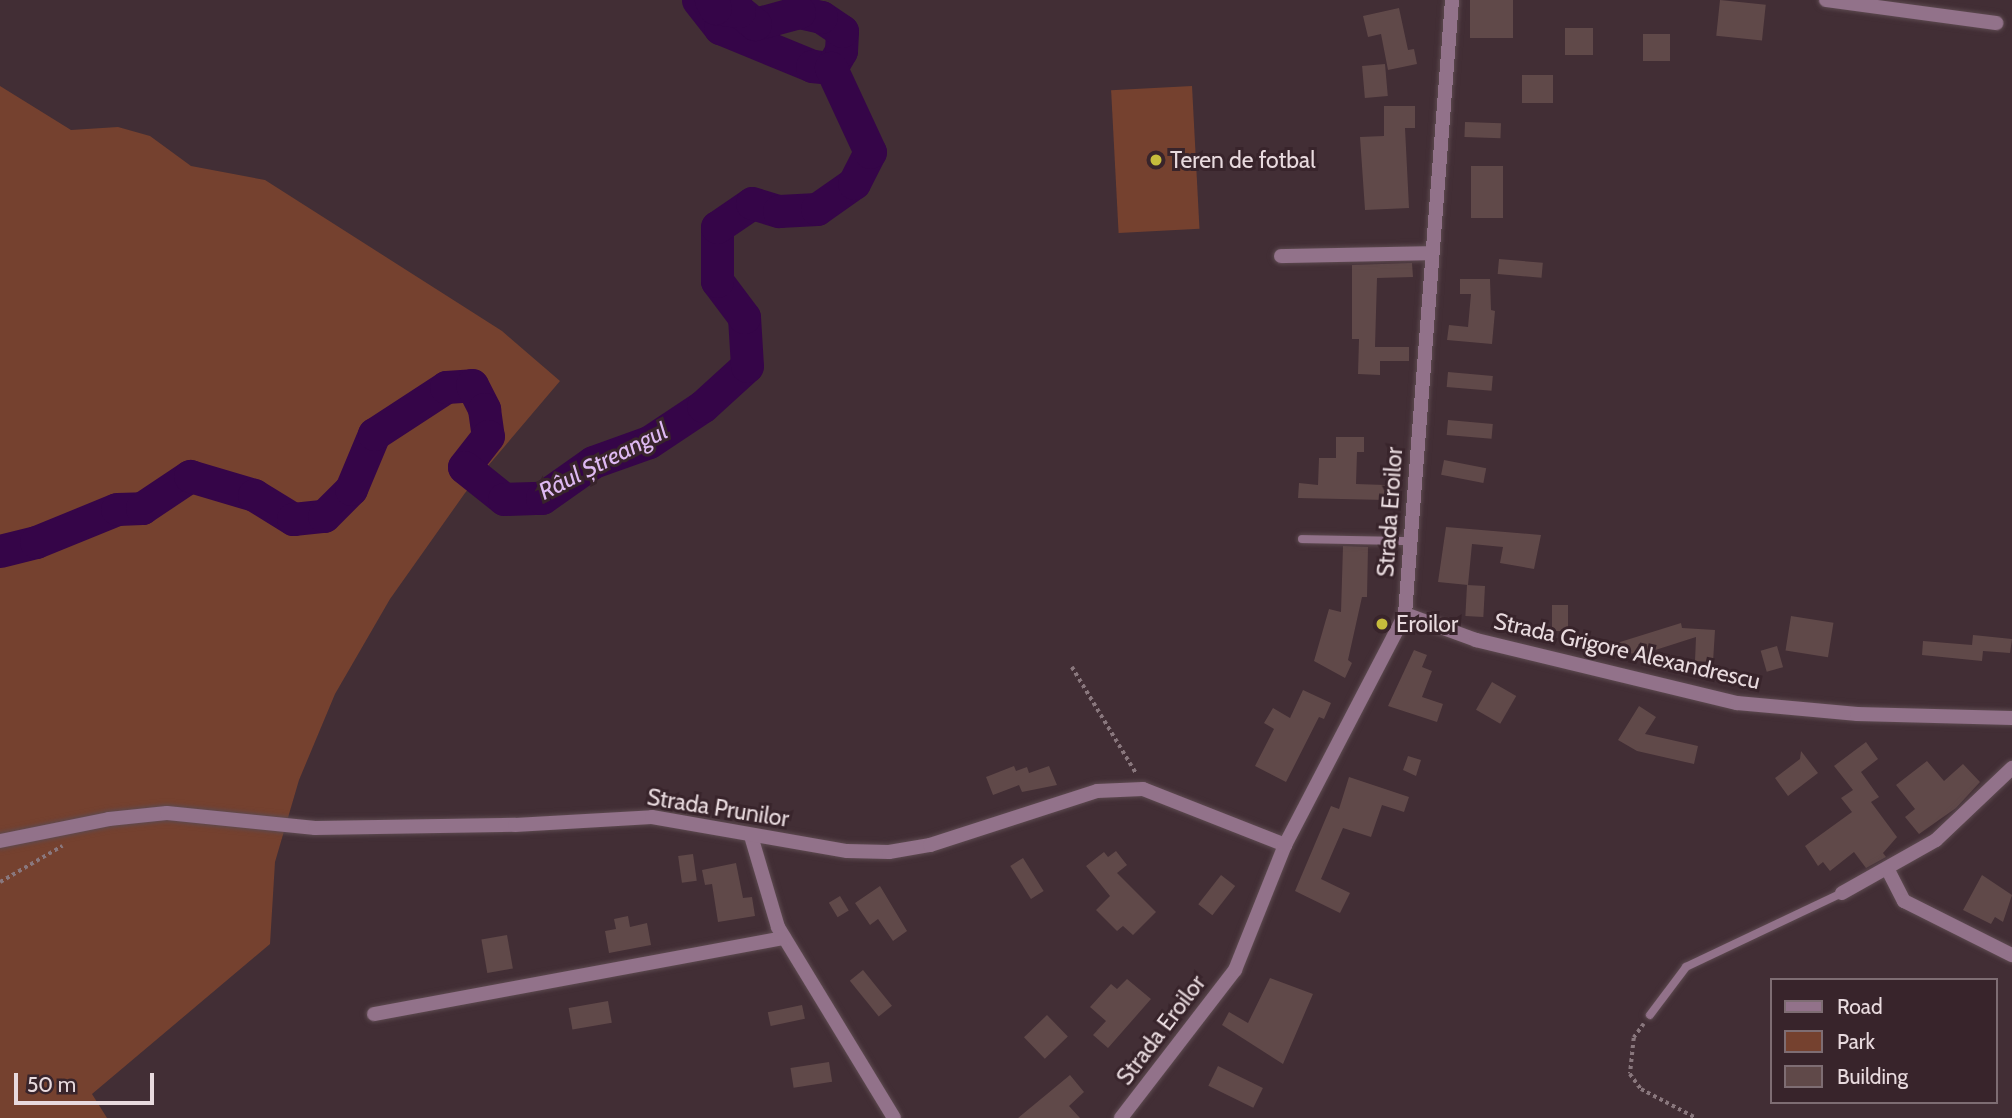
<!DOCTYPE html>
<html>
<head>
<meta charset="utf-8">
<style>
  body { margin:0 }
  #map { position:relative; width:2012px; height:1118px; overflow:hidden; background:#422e35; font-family:Cabin,sans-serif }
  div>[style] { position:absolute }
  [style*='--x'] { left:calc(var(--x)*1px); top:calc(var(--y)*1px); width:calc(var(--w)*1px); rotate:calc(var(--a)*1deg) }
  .green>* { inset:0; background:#75412f; transform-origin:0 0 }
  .river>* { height:33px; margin:-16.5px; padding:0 16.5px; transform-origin:16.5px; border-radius:16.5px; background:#350548 }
  .building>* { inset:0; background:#604949; transform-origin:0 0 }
  .path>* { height:3.5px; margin-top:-1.75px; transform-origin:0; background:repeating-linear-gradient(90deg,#89777d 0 3.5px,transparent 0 7px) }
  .roads { filter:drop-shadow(0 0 2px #5d4a50) drop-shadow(0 0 2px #5d4a50) }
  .lane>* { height:8px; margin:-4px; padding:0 4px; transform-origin:4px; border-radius:4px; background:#92728a }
  .street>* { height:14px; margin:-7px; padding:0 7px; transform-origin:7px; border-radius:7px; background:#92728a }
  .dots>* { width:19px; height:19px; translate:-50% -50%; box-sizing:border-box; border:4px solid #38242b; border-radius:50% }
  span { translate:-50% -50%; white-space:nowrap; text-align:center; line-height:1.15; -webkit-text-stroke:6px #38242b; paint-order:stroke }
  .poi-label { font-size:23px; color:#e8dade }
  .left { translate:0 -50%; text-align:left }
  .street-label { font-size:23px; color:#e8dade }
  .water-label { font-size:24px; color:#deb9f2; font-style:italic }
  .legend { position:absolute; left:1770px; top:978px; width:228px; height:126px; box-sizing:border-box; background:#38242b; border:2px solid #7e6d73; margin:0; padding:9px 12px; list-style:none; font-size:21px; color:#e8dade }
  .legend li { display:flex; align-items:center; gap:14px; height:35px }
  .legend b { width:35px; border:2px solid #7e6d73 }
  .scale { position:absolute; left:14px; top:1073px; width:140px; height:32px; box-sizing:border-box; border:4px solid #e8dade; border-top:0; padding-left:9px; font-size:21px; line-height:24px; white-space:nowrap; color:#e8dade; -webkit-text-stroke:5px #38242b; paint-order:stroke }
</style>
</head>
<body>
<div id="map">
  <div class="green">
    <div style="clip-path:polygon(0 86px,71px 130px,118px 127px,150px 136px,191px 166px,265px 180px,502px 331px,560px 381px,465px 493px,390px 599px,335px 694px,299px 780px,275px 862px,270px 944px,92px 1094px,107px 1118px,0 1118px)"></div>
    <div style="left:1192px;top:86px;width:143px;height:81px;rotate:87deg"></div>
  </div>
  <div class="river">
    <div style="--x:698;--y:0;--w:36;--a:52"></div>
    <div style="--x:720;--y:28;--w:100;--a:22.4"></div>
    <div style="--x:812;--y:66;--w:19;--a:6"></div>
    <div style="--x:831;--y:68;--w:20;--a:-60"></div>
    <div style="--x:841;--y:51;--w:20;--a:-87"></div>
    <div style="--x:842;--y:31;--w:25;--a:-146"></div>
    <div style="--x:821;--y:17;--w:23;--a:-167"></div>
    <div style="--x:799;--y:12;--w:46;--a:164.7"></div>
    <div style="--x:755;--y:24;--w:21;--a:-141"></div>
    <div style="--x:739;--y:11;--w:24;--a:-173"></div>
    <div style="--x:715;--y:8;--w:9;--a:-117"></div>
    <div style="--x:0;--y:551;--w:37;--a:-14"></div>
    <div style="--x:36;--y:542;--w:87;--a:-22.2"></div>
    <div style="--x:117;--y:509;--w:25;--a:-2"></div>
    <div style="--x:142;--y:508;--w:58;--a:-33.7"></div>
    <div style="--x:190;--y:476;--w:67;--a:16.5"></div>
    <div style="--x:254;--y:495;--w:46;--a:31.6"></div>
    <div style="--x:293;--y:519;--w:31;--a:-6"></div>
    <div style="--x:324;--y:516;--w:38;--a:-45"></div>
    <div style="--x:351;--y:489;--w:60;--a:-67.3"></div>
    <div style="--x:374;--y:434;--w:86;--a:-33.1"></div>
    <div style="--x:446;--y:387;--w:26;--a:-4"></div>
    <div style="--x:472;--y:385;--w:27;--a:63"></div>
    <div style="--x:484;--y:409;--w:27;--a:82"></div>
    <div style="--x:488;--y:436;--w:39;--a:128"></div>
    <div style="--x:464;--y:467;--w:51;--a:38.7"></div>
    <div style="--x:504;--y:499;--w:38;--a:-2"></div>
    <div style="--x:542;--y:498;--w:62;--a:-35.2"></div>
    <div style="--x:593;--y:462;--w:59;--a:-19.7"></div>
    <div style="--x:649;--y:442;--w:65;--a:-33.7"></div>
    <div style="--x:703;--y:406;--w:59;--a:-42.3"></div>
    <div style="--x:747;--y:366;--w:49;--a:-93.5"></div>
    <div style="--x:744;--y:317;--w:45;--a:-126.9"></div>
    <div style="--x:717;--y:281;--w:54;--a:-90"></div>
    <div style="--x:717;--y:227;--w:42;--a:-34.4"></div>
    <div style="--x:752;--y:203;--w:28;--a:17"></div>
    <div style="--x:779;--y:211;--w:38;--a:-3"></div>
    <div style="--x:817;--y:209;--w:45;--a:-35.1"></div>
    <div style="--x:854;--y:183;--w:35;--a:-63"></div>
    <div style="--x:870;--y:152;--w:93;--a:-114.9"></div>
  </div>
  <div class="building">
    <div style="left:1470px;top:0;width:43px;height:38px"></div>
    <div style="left:1720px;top:0;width:46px;height:36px;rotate:6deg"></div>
    <div style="clip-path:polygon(1399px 8px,1408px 50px,1414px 49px,1417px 64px,1388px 70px,1381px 34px,1368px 37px,1363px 16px)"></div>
    <div style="left:1565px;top:28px;width:28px;height:27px"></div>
    <div style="left:1643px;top:34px;width:27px;height:27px"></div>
    <div style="left:1385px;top:64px;width:32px;height:23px;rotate:85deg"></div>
    <div style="left:1522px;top:75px;width:31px;height:28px"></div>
    <div style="clip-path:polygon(1384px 106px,1415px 106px,1415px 128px,1405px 128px,1409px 208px,1365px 210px,1360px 137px,1384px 136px)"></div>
    <div style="left:1465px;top:122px;width:36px;height:15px;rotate:2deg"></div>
    <div style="left:1471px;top:166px;width:32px;height:52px"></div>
    <div style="left:1499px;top:259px;width:44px;height:15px;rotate:5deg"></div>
    <div style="clip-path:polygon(1412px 263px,1413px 277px,1377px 278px,1375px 347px,1409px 347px,1409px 361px,1380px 361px,1380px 375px,1358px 374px,1359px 339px,1352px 339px,1352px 265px)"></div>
    <div style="clip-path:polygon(1460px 279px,1490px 279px,1491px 310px,1495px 311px,1492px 344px,1447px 340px,1449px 325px,1468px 327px,1471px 294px,1460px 294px)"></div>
    <div style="left:1448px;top:372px;width:45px;height:15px;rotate:5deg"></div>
    <div style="left:1448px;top:420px;width:45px;height:15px;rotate:5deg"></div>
    <div style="clip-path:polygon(1336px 437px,1364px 437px,1364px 452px,1357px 452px,1356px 484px,1385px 485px,1385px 500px,1298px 498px,1299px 483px,1318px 485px,1319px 458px,1336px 458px)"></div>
    <div style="left:1444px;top:460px;width:43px;height:15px;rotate:11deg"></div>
    <div style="clip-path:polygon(1446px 527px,1541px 535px,1534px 569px,1500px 563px,1503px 547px,1472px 544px,1468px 585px,1438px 582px)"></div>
    <div style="clip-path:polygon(1343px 546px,1368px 547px,1367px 597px,1362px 597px,1348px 660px,1352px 663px,1345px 678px,1314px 661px,1329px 609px,1341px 612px)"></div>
    <div style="left:1467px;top:585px;width:18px;height:31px;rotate:3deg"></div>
    <div style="left:1552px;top:605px;width:16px;height:26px"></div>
    <div style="left:1791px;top:616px;width:43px;height:35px;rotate:9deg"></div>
    <div style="clip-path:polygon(1681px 623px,1682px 628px,1715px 630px,1713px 662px,1695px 661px,1696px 637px,1646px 653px,1605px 654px,1604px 647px)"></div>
    <div style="clip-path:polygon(1973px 635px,2012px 639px,2010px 653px,1983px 651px,1982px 661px,1922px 655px,1923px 641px,1972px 645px)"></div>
    <div style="left:1777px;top:646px;width:22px;height:17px;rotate:74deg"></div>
    <div style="clip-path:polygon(1414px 650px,1427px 655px,1422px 667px,1432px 671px,1422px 697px,1443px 704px,1437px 722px,1388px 706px)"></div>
    <div style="left:1492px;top:682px;width:28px;height:32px;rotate:30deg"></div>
    <div style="clip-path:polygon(1303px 690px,1331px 703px,1324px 719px,1319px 717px,1286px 782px,1255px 766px,1274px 729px,1264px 723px,1273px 708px,1290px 718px)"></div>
    <div style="clip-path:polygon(1639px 706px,1656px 717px,1645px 734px,1698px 746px,1694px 764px,1637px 751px,1618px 740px)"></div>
    <div style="clip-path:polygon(1866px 742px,1878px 759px,1861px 772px,1879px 797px,1871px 802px,1897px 837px,1883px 853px,1886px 857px,1866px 868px,1854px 852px,1830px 871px,1823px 862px,1818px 866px,1805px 846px,1852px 812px,1841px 798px,1853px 790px,1834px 766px)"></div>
    <div style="clip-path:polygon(1801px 751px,1818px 773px,1788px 796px,1775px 778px,1800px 759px)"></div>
    <div style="clip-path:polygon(1408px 756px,1421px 760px,1416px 776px,1403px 770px)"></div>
    <div style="clip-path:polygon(1927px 761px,1944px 781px,1963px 764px,1980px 782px,1956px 808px,1919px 834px,1905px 817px,1915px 809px,1896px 785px)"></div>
    <div style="clip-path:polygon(1014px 766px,1016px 771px,1027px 767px,1029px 773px,1049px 766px,1057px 785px,1022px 792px,1019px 785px,993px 795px,986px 777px)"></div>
    <div style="clip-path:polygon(1349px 777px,1409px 797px,1404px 812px,1382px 805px,1371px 837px,1343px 828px,1321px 879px,1350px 893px,1340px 913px,1295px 891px,1331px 806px,1339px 809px)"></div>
    <div style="clip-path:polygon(1116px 851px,1127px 865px,1117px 873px,1156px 912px,1133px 935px,1123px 926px,1117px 931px,1096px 910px,1110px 896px,1086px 866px,1104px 852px,1108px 857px)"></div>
    <div style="left:693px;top:854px;width:27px;height:15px;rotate:82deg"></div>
    <div style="left:1023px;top:858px;width:39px;height:15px;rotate:58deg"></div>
    <div style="clip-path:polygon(736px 863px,743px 898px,752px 897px,755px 916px,718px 922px,712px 884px,705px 885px,702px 870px)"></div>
    <div style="left:1221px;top:875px;width:18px;height:37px;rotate:38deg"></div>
    <div style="clip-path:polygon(1982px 875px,2012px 895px,2003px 922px,1995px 917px,1991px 924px,1963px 910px)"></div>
    <div style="clip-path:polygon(880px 886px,907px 931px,893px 941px,878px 919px,870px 925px,855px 903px)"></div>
    <div style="left:840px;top:896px;width:17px;height:13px;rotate:59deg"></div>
    <div style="clip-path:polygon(628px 916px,630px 927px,647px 923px,651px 945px,609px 953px,605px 931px,616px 929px,614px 919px)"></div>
    <div style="left:507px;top:935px;width:34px;height:26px;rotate:80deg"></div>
    <div style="left:863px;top:970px;width:46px;height:17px;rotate:51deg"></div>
    <div style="clip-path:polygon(1270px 978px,1313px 994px,1283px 1064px,1222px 1025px,1229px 1012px,1248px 1023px)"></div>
    <div style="clip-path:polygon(1127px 979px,1151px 999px,1108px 1048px,1093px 1035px,1106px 1021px,1090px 1007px,1111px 984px,1117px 989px)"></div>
    <div style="left:608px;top:1001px;width:22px;height:40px;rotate:80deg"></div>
    <div style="left:802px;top:1005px;width:14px;height:35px;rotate:78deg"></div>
    <div style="left:1047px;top:1015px;width:30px;height:32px;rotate:46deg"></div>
    <div style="left:829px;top:1062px;width:20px;height:39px;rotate:81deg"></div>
    <div style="left:1218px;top:1066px;width:50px;height:22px;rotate:26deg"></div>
    <div style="clip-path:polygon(1070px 1075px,1084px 1092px,1069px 1106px,1080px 1118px,1018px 1118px)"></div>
  </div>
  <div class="path">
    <div style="--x:1072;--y:667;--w:124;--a:58.9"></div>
    <div style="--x:0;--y:882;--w:72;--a:-30.1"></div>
    <div style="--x:1644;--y:1024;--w:17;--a:126"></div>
    <div style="--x:1634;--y:1038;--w:36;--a:96"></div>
    <div style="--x:1630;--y:1074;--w:19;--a:54"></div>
    <div style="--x:1641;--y:1089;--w:62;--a:27.8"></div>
  </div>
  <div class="roads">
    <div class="lane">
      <div style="--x:1302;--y:539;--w:109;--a:1.1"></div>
      <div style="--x:1650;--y:1015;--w:60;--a:-53.1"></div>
      <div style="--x:1686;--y:967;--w:173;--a:-25.4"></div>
    </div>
    <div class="street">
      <div style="--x:1826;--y:0;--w:172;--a:7.7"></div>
      <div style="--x:1281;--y:256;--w:151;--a:-1.1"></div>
      <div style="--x:1405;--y:614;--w:76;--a:20.1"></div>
      <div style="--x:1476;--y:640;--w:268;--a:13.6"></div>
      <div style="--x:1737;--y:703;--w:121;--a:5.2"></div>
      <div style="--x:1857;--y:714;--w:155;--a:1.5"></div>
      <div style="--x:751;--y:836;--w:95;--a:73.5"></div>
      <div style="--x:778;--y:927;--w:223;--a:58.7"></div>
      <div style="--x:0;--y:841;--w:111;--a:-11.4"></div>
      <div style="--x:109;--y:819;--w:58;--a:-5.9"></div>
      <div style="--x:167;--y:813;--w:149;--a:5.8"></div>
      <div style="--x:315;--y:828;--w:200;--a:-0.9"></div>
      <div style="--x:515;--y:825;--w:137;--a:-3.3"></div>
      <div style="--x:652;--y:817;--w:198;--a:9.9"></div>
      <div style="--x:847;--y:851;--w:42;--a:1.4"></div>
      <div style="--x:889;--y:852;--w:42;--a:-9.7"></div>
      <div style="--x:930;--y:845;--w:176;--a:-17.9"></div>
      <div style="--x:1097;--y:791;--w:46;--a:-2.5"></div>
      <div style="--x:1143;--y:789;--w:153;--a:21.5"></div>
      <div style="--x:1888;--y:870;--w:35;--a:63"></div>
      <div style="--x:1904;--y:901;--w:121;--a:26.6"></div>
      <div style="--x:1842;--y:893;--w:108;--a:-29.4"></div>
      <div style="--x:1936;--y:840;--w:105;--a:-43.5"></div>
      <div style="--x:374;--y:1014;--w:417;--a:-10.5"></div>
      <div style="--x:1121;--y:1118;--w:187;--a:-52.4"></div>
      <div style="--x:1235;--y:970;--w:135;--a:-68.2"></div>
      <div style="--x:1285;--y:845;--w:260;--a:-62.5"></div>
      <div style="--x:1405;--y:614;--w:616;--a:-85.62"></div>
    </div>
  </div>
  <div class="dots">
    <div style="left:1156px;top:160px;background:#c6bc3c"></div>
    <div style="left:1382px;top:624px;background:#c6bc3c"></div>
  </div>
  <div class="poi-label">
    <span class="left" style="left:1170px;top:160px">Teren de fotbal</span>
    <span class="left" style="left:1396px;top:624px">Eroilor</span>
  </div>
  <div class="street-label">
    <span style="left:1390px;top:512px;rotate:-86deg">Strada Eroilor</span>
    <span style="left:1627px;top:651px;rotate:13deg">Strada Grigore Alexandrescu</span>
    <span style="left:718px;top:808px;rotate:9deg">Strada Prunilor</span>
    <span style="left:1161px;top:1030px;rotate:-53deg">Strada Eroilor</span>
  </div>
  <div class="water-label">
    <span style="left:603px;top:461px;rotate:-27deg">Râul Ștreangul</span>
  </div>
  <ul class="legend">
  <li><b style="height:9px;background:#92728a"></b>Road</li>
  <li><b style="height:19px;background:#75412f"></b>Park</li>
  <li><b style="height:19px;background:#604949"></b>Building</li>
  </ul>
  <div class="scale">50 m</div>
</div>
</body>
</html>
